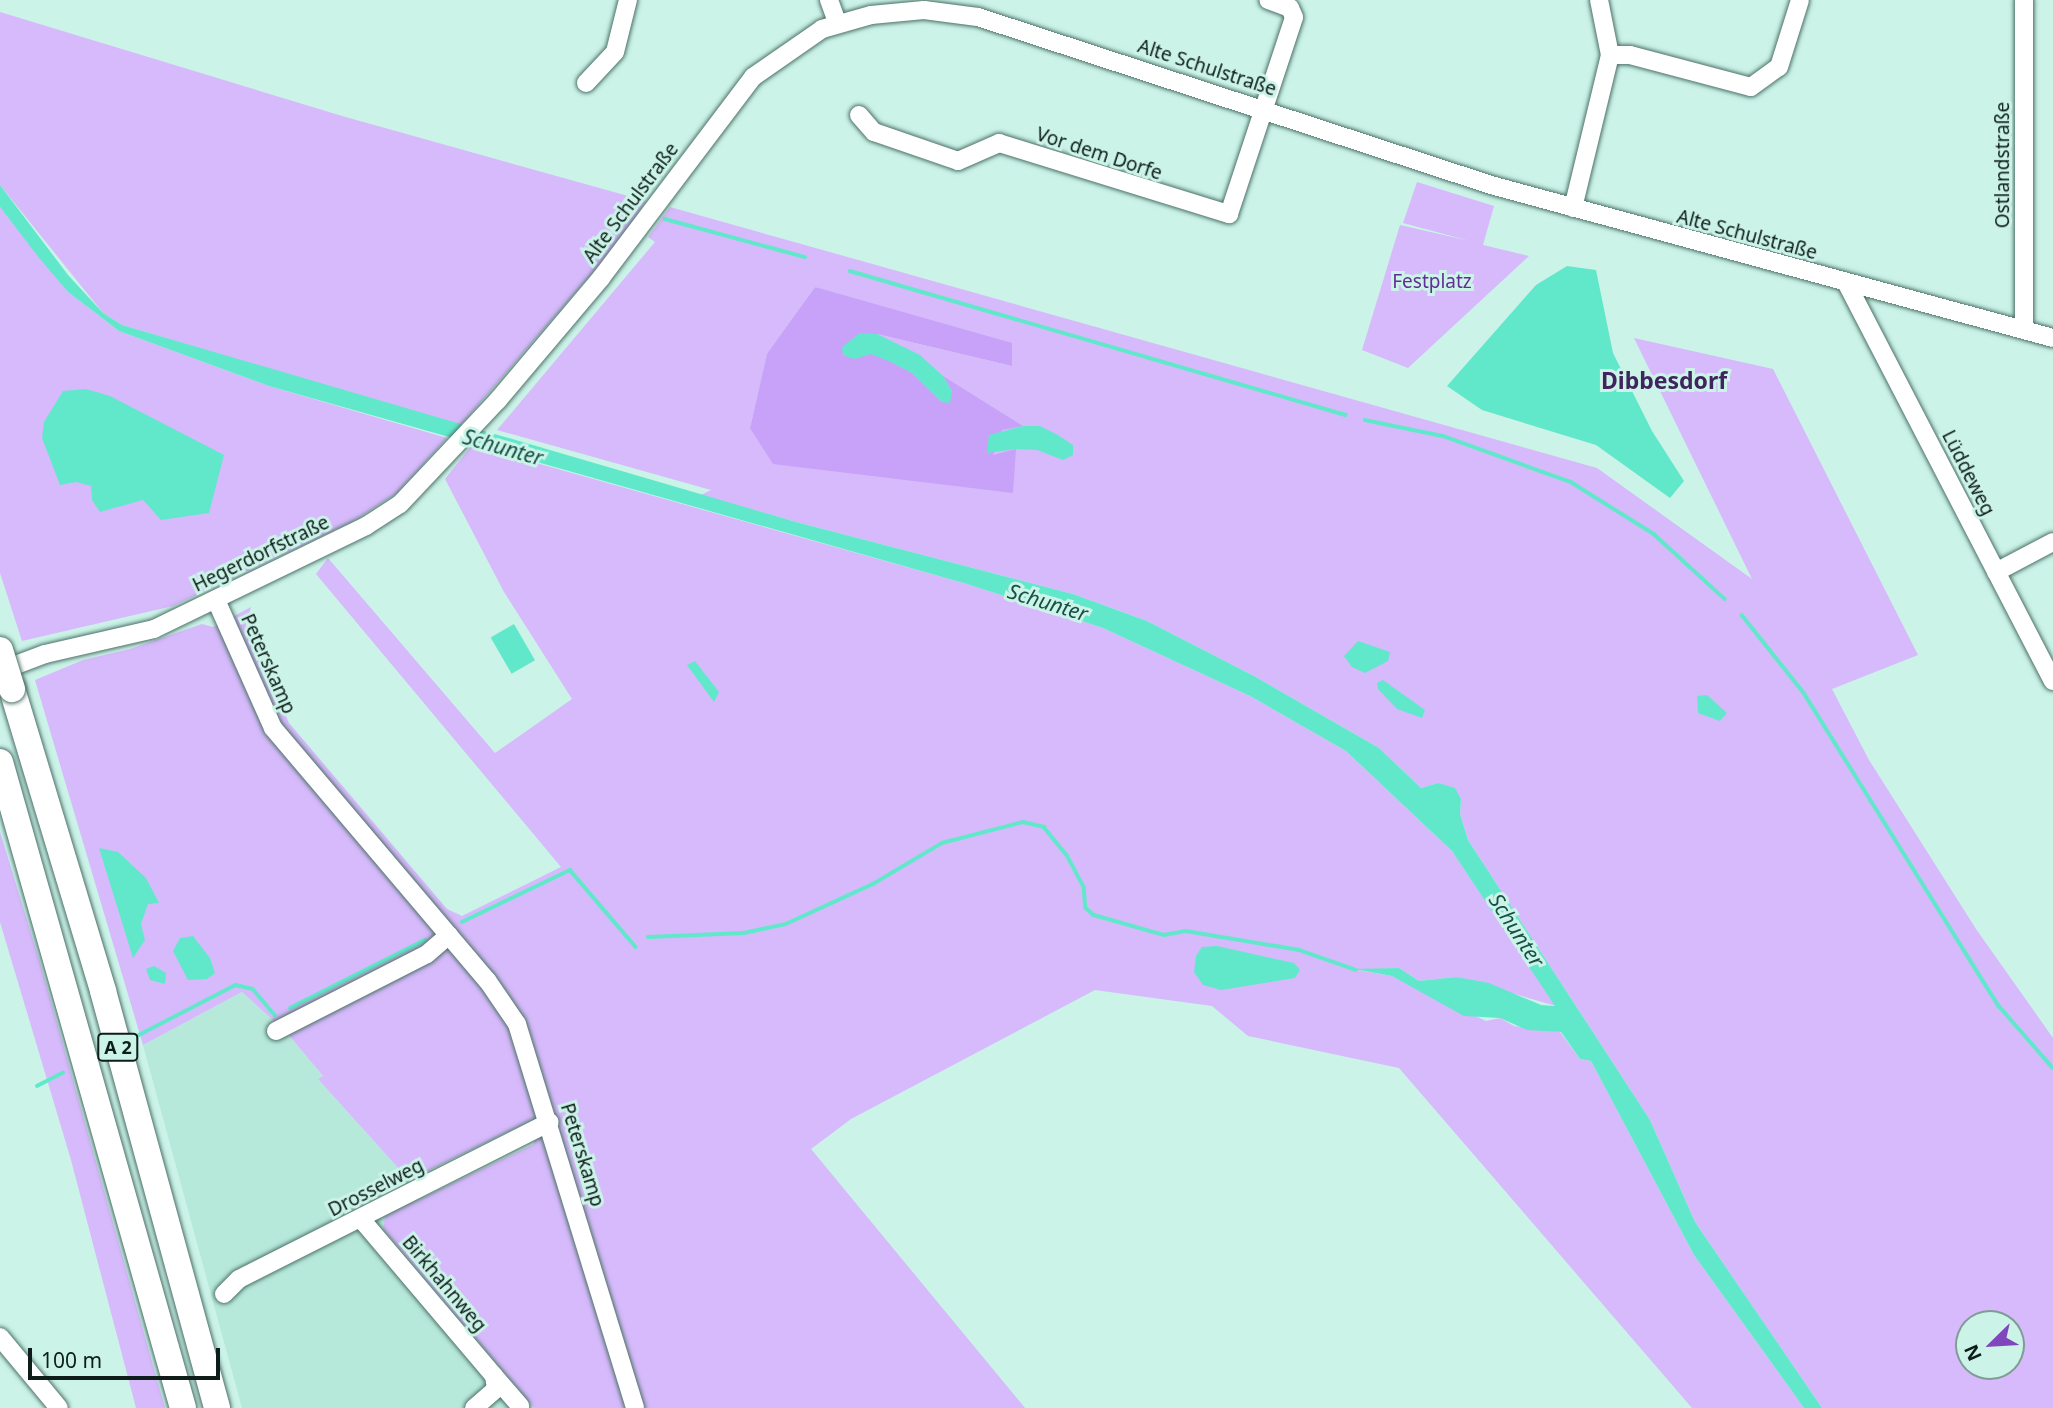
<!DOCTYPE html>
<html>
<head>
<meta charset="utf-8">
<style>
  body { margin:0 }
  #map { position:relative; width:2053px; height:1408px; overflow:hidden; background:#cbf3e8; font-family:"Noto Sans",sans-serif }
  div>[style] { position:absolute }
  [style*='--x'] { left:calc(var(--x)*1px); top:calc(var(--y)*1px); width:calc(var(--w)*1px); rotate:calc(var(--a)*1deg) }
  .built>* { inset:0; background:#b7e9db }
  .green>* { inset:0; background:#d6bafc }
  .forest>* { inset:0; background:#c7a2f8 }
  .water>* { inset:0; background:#61e8cb; transform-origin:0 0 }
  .stream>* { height:3.5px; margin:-1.75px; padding:0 1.75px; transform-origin:1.75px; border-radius:1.75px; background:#61e8cb }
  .roads { filter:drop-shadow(0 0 2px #4d7168) drop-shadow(0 0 2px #4d7168) }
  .minor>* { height:18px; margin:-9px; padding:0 9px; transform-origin:9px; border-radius:9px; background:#fff }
  .highway>* { height:26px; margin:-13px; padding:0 13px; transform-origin:13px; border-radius:13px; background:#fff }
  .bridges { filter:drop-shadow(0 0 2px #4d7168) drop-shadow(0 0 2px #4d7168) }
  .highway-bridge>* { height:26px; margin:-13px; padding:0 13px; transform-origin:13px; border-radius:13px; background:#fff }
  span { translate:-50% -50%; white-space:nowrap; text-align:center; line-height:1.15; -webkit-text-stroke:6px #cbf3e8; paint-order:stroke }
  .shield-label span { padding:2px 5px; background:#cbf3e8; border:2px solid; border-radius:5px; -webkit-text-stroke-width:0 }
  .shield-label { font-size:18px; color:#0e1d19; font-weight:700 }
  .street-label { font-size:19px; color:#0e1d19 }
  .park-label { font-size:19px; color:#612f91 }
  .water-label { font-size:21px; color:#175044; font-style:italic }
  .quarter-label { font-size:23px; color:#40245d; font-weight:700 }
  .north { position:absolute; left:1955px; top:1310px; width:70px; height:70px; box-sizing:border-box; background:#cbf3e8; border:2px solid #7f9d95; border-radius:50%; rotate:246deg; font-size:19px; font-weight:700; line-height:28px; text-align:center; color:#0e1d19 }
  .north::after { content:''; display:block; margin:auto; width:24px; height:32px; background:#8046bc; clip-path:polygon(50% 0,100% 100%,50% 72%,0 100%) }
  .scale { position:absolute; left:28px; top:1348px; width:192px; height:32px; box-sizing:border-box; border:4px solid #0e1d19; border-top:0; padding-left:9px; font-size:21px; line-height:24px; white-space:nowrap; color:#0e1d19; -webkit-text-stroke:5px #cbf3e8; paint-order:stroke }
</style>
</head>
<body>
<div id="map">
  <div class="built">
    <div style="clip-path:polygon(242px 992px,287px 1033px,323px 1076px,318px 1079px,409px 1180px,420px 1201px,385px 1216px,383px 1229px,534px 1408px,242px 1408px,143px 1045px)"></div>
  </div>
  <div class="green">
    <div style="clip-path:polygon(0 12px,342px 116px,646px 201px,620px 241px,460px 426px,122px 325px,103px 313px,0 185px)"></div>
    <div style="clip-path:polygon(1417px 182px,1494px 206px,1483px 245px,1529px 256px,1408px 368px,1362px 350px,1400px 225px,1470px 241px,1403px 223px)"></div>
    <div style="clip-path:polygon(0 207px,68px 292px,119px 331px,269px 386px,447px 438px,397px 493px,352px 522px,173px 606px,22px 641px,0 573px)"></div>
    <div style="clip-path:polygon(evenodd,670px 207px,1597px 468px,1752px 579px,1634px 338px,1773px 369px,1918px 655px,1832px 689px,1869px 760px,1976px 929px,2053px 1038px,2053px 1408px,1822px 1408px,1695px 1222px,1650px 1120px,1468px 840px,1460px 814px,1461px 799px,1438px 783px,1421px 788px,1379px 748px,1254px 676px,1147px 621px,1073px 594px,796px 522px,701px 495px,711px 490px,497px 430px,655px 242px,648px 237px,670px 207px,815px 287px,1012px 366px,877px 334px,750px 428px,767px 355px,815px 287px,670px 207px,1969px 1324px,2011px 1324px,2011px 1366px,1969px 1366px,1969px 1324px)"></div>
    <div style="clip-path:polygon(472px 445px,967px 584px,1103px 628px,1250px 696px,1346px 751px,1452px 851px,1556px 1006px,1456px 977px,1419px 981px,1399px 968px,1358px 970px,1392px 976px,1486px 1021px,1500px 1018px,1514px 1026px,1560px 1032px,1580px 1059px,1591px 1061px,1694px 1255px,1804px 1408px,1692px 1408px,1399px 1068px,1248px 1036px,1212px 1006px,1095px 990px,851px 1119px,811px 1149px,1025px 1408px,534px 1408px,383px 1229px,385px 1216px,534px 1144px,532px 1120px,409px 1180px,318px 1079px,323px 1076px,287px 1033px,242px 992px,143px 1045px,35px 680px,83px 660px,130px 649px,202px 624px,213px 627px,251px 607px,246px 625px,289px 723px,447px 909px,462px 916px,561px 867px,316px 574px,328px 558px,495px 753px,572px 699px,504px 592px,445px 479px)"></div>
    <div style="clip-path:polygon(0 832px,40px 962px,165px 1408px,136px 1408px,71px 1160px,0 922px)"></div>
  </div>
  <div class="forest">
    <div style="clip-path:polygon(815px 287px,1012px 343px,1012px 366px,877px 334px,854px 358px,871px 353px,891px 362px,912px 373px,942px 402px,952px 391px,943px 376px,1023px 426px,1002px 430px,993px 455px,1016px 449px,1013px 493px,773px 464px,750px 428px,767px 354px)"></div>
  </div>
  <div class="water">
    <div style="clip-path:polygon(0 185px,68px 275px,103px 313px,122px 325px,796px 522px,1073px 594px,1147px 621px,1254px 676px,1379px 748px,1421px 788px,1438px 783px,1455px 788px,1461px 799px,1460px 814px,1468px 840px,1650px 1120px,1695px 1222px,1822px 1408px,1804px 1408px,1694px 1255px,1591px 1061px,1580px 1059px,1561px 1032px,1527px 1030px,1500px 1018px,1464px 1016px,1392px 976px,1354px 969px,1399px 968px,1419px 981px,1456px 977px,1489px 983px,1541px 1005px,1555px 1006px,1452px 851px,1346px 751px,1250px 696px,1103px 628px,967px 584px,269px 386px,119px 331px,68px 292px,40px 259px,0 207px)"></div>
    <div style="clip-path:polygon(1567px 266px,1596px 270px,1613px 353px,1652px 431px,1684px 481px,1670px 498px,1596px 445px,1482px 410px,1447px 386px,1536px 285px)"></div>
    <div style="clip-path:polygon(860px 333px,877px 334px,920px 355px,943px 376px,952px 391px,950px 403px,942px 402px,912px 373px,891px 362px,871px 354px,854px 359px,843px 355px,842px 347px)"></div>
    <div style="clip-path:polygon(86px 389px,110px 396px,224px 455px,209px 513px,161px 520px,143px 500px,100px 512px,92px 500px,91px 486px,76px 482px,60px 485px,42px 438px,44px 422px,63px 391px)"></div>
    <div style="clip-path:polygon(1023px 426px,1040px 426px,1058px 435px,1073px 445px,1073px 455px,1063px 460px,1037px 450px,1016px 449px,987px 453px,989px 435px)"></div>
    <div style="left:514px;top:624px;width:42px;height:27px;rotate:60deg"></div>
    <div style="clip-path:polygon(1358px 641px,1390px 652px,1388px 661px,1365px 673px,1352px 667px,1344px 656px)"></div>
    <div style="clip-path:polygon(695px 661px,719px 692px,714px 702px,687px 665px)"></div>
    <div style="clip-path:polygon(1383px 680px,1425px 710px,1422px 718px,1397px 709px,1378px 689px,1377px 683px)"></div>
    <div style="clip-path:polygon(1707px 695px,1727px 713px,1720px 721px,1698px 713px,1697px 696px)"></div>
    <div style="clip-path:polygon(99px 848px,118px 852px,146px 878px,159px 903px,148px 904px,141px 924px,145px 940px,133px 958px)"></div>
    <div style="clip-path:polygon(193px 936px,210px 958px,215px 973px,207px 979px,188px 980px,173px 951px,180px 938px)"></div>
    <div style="clip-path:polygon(1217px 946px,1294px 963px,1300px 970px,1295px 978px,1221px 990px,1203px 985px,1194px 972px,1196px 956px,1202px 947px)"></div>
    <div style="clip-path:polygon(154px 966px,166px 973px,165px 984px,150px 980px,146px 969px)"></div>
  </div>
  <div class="stream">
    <div style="--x:622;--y:209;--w:12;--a:14"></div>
    <div style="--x:665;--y:219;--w:145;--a:15.2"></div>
    <div style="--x:850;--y:271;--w:516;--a:16.19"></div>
    <div style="--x:1365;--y:420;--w:80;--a:11.6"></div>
    <div style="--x:1443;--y:436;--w:136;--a:19.8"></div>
    <div style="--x:1571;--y:482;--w:98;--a:32.1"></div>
    <div style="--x:1654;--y:534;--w:96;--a:42.5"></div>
    <div style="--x:1742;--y:615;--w:100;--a:51.5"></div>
    <div style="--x:1804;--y:693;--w:369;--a:58.1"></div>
    <div style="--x:1999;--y:1006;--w:82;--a:48.9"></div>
    <div style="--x:462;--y:922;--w:120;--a:-25.7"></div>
    <div style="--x:570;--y:870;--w:101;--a:49.4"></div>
    <div style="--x:648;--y:937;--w:96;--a:-2.4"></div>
    <div style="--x:744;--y:933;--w:43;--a:-12.1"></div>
    <div style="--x:786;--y:924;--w:96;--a:-24.7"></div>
    <div style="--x:873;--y:884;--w:80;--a:-30.7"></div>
    <div style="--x:942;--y:843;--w:84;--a:-14.5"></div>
    <div style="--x:1023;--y:822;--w:22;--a:13"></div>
    <div style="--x:1044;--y:827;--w:36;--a:51"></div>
    <div style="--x:1067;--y:855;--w:36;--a:62"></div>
    <div style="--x:1084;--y:887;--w:21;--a:85"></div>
    <div style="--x:1086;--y:908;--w:11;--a:41"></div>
    <div style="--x:1094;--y:915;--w:73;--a:15.9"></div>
    <div style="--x:1164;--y:935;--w:22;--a:-10"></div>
    <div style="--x:1186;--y:931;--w:115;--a:9.5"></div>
    <div style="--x:1299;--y:950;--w:60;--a:19.3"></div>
    <div style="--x:290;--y:1008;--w:151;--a:-26.7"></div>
    <div style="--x:137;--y:1036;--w:111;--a:-27.3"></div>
    <div style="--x:236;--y:985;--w:17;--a:13"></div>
    <div style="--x:253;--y:989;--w:34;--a:50"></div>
    <div style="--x:37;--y:1086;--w:29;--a:-27"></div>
  </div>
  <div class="roads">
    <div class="minor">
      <div style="--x:829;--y:0;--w:23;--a:70"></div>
      <div style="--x:2024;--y:0;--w:330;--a:90"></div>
      <div style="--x:1610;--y:55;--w:20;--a:0"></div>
      <div style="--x:1630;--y:55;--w:125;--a:14.8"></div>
      <div style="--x:1751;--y:87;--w:34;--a:-36"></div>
      <div style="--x:1779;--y:67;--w:70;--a:-72.6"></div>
      <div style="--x:586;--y:83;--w:42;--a:-46.9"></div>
      <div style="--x:615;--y:52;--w:54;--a:-76"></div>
      <div style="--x:859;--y:115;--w:23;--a:49"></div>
      <div style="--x:874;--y:132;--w:89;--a:19"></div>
      <div style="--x:958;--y:161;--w:45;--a:-23.7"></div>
      <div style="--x:999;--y:143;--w:241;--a:17.2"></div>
      <div style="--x:1229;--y:214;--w:207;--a:-71.7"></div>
      <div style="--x:1294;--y:17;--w:10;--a:-114"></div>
      <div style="--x:1290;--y:8;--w:23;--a:-160"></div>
      <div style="--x:1573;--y:208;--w:157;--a:-76.4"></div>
      <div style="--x:1610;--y:55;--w:56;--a:-101.3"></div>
      <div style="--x:1847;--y:284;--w:447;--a:62.6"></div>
      <div style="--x:1996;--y:572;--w:64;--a:-27.8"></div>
      <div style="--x:216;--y:600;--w:140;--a:66"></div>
      <div style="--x:273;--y:728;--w:331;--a:49.7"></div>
      <div style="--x:487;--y:980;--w:53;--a:55.7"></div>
      <div style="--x:517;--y:1024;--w:402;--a:72.9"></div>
      <div style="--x:0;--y:671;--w:48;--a:-20.7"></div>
      <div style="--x:45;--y:654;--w:112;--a:-12.9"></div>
      <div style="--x:154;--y:629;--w:236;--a:-25.9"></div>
      <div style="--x:366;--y:526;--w:40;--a:-32.9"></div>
      <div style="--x:400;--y:504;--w:143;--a:-46.7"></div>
      <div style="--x:498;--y:400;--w:160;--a:-49.8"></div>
      <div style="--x:601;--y:278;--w:252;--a:-52.9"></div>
      <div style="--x:753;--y:77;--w:84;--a:-34.8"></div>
      <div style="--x:822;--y:29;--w:51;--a:-15.9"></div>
      <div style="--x:871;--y:15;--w:53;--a:-5.4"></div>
      <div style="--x:924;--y:10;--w:54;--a:7.4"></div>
      <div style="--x:978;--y:17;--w:540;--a:18.13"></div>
      <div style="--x:1491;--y:185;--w:582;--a:15.23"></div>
      <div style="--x:276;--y:1031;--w:169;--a:-27"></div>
      <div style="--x:427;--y:954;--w:29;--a:-41"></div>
      <div style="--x:361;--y:1219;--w:206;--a:49.7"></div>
      <div style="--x:494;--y:1376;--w:13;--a:81"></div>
      <div style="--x:496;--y:1389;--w:29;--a:139"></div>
      <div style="--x:224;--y:1294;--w:21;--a:-45"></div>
      <div style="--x:239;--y:1279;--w:348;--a:-26.8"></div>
      <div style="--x:0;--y:1337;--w:92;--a:50.3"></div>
      <div style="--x:494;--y:1376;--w:40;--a:49"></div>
    </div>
    <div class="highway">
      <div style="--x:12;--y:689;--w:315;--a:73.2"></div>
      <div style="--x:103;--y:991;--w:432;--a:74.7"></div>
      <div style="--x:0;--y:762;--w:671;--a:74.18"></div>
    </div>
  </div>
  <div class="bridges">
    <div class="highway-bridge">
      <div style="--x:0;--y:650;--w:41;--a:72.9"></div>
    </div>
  </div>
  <div class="shield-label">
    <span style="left:118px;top:1047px">A 2</span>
  </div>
  <div class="street-label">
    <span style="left:1207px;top:68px;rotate:18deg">Alte Schulstraße</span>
    <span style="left:1099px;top:154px;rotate:18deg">Vor dem Dorfe</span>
    <span style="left:2003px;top:165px;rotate:-90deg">Ostlandstraße</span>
    <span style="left:631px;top:203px;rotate:-53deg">Alte Schulstraße</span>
    <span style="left:1747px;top:235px;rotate:15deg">Alte Schulstraße</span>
    <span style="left:1968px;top:473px;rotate:63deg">Lüddeweg</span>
    <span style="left:261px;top:554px;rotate:-26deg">Hegerdorfstraße</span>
    <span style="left:268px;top:664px;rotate:66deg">Peterskamp</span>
    <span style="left:582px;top:1155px;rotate:73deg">Peterskamp</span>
    <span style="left:376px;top:1188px;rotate:-27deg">Drosselweg</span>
    <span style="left:444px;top:1284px;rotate:50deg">Birkhahnweg</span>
  </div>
  <div class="park-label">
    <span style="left:1432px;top:282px">Festplatz</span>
  </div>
  <div class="water-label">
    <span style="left:503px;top:447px;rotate:16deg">Schunter</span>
    <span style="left:1048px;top:602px;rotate:17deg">Schunter</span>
    <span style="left:1517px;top:930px;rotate:57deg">Schunter</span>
  </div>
  <div class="quarter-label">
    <span style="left:1664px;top:380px">Dibbesdorf</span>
  </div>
  <div class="north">N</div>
  <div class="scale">100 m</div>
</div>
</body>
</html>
